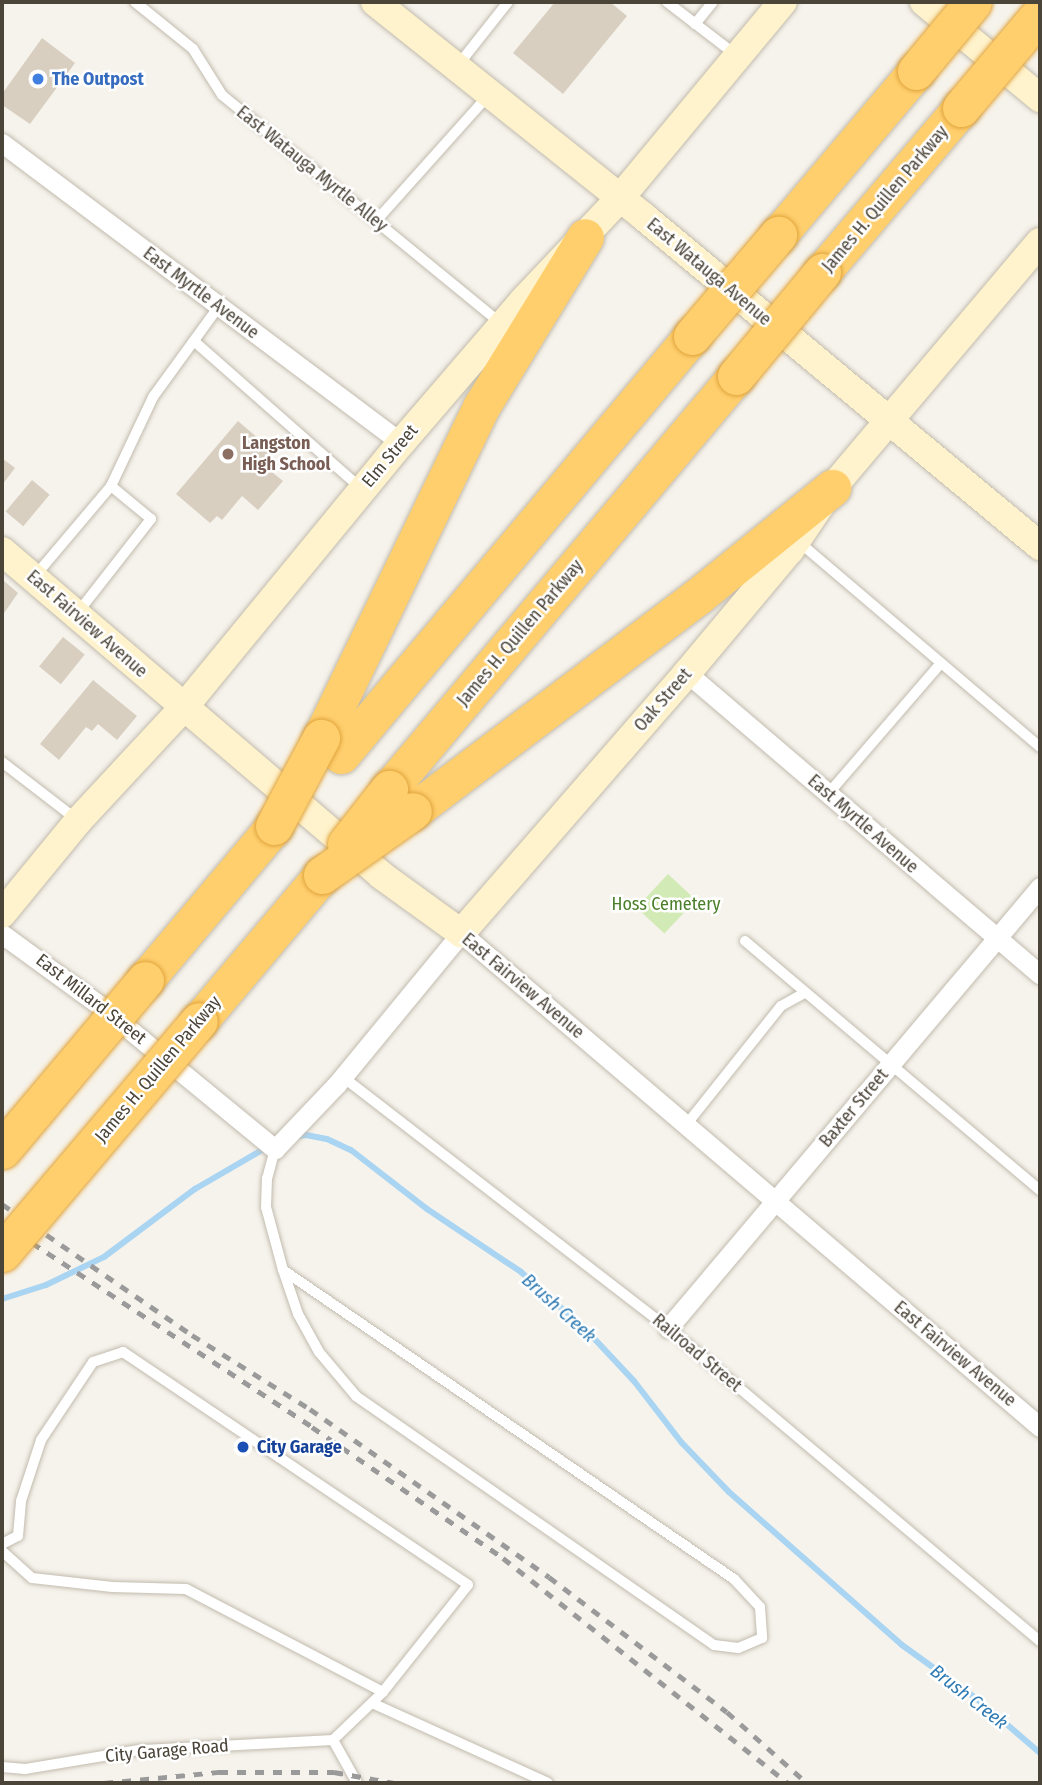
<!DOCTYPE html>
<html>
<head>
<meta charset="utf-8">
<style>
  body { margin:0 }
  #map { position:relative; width:1042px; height:1785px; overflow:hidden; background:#f6f3ec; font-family:"Fira Sans Condensed",sans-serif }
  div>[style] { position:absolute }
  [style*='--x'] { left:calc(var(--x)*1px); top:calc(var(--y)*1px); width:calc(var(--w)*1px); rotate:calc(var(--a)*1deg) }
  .green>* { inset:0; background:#d2eab5; transform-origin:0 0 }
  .stream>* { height:6px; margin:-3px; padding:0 3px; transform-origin:3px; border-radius:3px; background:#a9d4f2 }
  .building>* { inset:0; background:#d8cfc1; transform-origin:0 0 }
  .roads { filter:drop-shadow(0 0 2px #c2bbae) drop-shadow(0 0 2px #c2bbae) }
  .lane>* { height:10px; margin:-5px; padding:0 5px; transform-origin:5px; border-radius:5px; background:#fff }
  .street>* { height:19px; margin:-9.5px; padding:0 9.5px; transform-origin:9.5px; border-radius:9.5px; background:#fff }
  .secondary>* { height:28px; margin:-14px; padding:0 14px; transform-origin:14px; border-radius:14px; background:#fff3cd }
  .highway>* { height:37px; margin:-18.5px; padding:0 18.5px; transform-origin:18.5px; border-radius:18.5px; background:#ffcf6e }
  .rail>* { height:5px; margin-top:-2.5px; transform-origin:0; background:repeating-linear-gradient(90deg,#9a9a9a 0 9px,transparent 0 18px) }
  .bridges { filter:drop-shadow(0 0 2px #e0a43c) drop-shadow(0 0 2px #e0a43c) }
  .highway-bridge>* { height:37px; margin:-18.5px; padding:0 18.5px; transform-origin:18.5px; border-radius:18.5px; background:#ffcf6e }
  .dots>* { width:19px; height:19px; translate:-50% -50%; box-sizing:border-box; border:4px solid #fff; border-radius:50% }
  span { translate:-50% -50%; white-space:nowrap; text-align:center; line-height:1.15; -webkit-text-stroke:5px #fff; paint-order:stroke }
  .shop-label { font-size:18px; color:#366cbe; font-weight:700 }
  .left { translate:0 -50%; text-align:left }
  .street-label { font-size:18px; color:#4b4439 }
  .education-label { font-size:18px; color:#785e54; font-weight:700 }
  .park-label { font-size:18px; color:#4a7f2a }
  .transit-label { font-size:18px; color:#164399; font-weight:700 }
  .water-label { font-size:19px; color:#2e7ab2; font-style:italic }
  .frame { position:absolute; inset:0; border:4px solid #4b4439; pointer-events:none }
</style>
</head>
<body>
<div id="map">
  <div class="green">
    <div style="left:668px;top:874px;width:38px;height:46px;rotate:43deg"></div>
  </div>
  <div class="stream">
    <div style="--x:295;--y:1137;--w:11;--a:-10"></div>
    <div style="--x:306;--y:1135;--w:21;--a:11"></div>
    <div style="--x:327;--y:1139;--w:26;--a:25"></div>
    <div style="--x:351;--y:1150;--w:96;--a:37.8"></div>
    <div style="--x:427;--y:1209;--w:113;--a:33.8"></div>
    <div style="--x:521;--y:1272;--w:90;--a:41.8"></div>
    <div style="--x:588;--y:1332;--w:67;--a:46.8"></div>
    <div style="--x:634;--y:1381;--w:78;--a:52.3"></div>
    <div style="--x:682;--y:1443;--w:68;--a:46.2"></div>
    <div style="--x:729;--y:1492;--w:231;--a:41.5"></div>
    <div style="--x:902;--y:1645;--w:97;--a:35.8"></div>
    <div style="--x:981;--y:1702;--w:78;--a:40.8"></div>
    <div style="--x:2;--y:1299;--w:46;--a:-17.7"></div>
    <div style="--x:46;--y:1285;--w:64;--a:-25.8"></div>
    <div style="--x:104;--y:1257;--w:114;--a:-36.8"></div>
    <div style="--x:195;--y:1189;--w:86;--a:-30.2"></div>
  </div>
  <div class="building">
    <div style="clip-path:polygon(555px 2px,610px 2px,627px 16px,563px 94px,513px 53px)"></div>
    <div style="clip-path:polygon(42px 38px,75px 63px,30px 124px,2px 105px,2px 94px)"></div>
    <div style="clip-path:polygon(238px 421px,273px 451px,266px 458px,272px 462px,267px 468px,283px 481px,258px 510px,242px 496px,222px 520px,217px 516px,210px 523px,176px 494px)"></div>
    <div style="clip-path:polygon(2px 458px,15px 468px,2px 485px)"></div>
    <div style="left:32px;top:480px;width:23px;height:41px;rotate:40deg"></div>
    <div style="clip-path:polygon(3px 580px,18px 593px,2px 616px,2px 581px)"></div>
    <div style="left:63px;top:637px;width:28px;height:38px;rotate:39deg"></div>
    <div style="clip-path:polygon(93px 680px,137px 716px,117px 740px,98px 724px,92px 731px,86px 727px,59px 760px,40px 744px)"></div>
  </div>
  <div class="roads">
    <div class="lane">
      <div style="--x:135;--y:2;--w:75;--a:39"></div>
      <div style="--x:193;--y:49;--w:54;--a:57.8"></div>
      <div style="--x:222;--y:95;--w:360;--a:39.3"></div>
      <div style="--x:667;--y:2;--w:87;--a:37.5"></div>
      <div style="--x:695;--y:24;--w:28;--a:-51"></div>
      <div style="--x:459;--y:64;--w:79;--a:-51.7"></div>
      <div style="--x:376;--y:221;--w:166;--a:-48.2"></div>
      <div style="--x:194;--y:341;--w:224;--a:41.4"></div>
      <div style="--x:799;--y:542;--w:316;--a:40.4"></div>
      <div style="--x:35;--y:576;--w:118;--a:-49.8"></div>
      <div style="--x:111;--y:486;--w:98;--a:-64.7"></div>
      <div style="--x:153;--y:397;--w:112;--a:-54"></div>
      <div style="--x:79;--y:611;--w:117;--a:-52"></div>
      <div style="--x:151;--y:519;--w:52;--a:-140.5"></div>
      <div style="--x:2;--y:762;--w:93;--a:37.6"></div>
      <div style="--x:828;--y:794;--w:173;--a:-49.2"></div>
      <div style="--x:745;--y:941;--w:386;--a:40.2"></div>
      <div style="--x:343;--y:1077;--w:411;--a:37.7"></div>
      <div style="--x:668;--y:1328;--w:486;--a:40.1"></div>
      <div style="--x:686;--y:1125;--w:152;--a:-51.4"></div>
      <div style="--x:781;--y:1006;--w:26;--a:-29"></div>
      <div style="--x:275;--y:1149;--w:30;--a:105"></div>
      <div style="--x:267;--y:1178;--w:29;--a:92"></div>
      <div style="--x:266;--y:1207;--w:65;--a:74.9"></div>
      <div style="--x:283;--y:1270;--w:547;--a:34.42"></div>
      <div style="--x:734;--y:1579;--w:38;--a:47"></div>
      <div style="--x:760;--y:1607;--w:31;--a:86"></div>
      <div style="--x:762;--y:1638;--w:26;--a:157"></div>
      <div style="--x:738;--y:1648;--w:24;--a:-173"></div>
      <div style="--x:714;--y:1645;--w:436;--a:-145.2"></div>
      <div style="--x:356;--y:1396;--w:57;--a:-130.1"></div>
      <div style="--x:319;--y:1352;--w:43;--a:-118.9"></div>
      <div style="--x:298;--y:1314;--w:46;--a:-108.8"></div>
      <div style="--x:2;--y:1544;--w:18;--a:-27"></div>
      <div style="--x:18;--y:1536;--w:35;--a:-85"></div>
      <div style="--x:21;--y:1501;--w:64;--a:-71.8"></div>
      <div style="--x:41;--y:1440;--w:94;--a:-56.3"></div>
      <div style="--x:93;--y:1362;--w:32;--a:-18"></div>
      <div style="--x:123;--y:1352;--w:416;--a:34"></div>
      <div style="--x:468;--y:1585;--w:137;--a:128.5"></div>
      <div style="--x:383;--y:1692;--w:69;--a:136.2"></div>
      <div style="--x:333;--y:1740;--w:194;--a:177"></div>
      <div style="--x:139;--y:1750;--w:116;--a:170.5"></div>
      <div style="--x:25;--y:1769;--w:23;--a:-175"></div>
      <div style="--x:2;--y:1551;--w:40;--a:42"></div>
      <div style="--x:32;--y:1578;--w:81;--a:6.4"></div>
      <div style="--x:112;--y:1587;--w:74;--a:1.5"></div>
      <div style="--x:186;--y:1589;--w:222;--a:27.6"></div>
      <div style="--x:372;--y:1703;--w:193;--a:24.4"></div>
      <div style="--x:333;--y:1740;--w:49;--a:60.8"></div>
    </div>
    <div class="street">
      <div style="--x:2;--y:143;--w:499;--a:36.9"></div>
      <div style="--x:687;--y:673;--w:464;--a:40.5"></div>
      <div style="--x:2;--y:934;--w:124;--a:36.1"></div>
      <div style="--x:102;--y:1007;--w:224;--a:39.4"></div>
      <div style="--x:275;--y:1149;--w:90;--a:-46.4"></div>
      <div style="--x:337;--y:1084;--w:195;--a:-50.6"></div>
      <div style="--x:461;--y:933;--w:761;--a:40.47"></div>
      <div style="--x:668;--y:1328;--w:577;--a:-49.85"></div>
    </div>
    <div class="secondary">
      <div style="--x:375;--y:2;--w:344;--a:38.6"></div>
      <div style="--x:644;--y:217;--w:515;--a:39.72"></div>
      <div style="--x:924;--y:2;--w:151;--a:39.6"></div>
      <div style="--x:2;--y:551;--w:499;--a:40.5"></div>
      <div style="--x:381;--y:875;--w:99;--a:35.9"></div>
      <div style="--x:461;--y:933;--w:344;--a:-49"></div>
      <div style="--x:687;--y:673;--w:160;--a:-50.1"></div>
      <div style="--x:790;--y:550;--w:75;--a:-55.9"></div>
      <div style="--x:832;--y:488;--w:322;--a:-49.8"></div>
      <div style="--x:2;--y:914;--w:122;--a:-50.7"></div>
      <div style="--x:79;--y:820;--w:154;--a:-47.1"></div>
      <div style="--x:184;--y:707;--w:342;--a:-50.6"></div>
      <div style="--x:401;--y:443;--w:189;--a:-49.3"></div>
      <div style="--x:524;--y:300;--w:140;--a:-46.7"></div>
      <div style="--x:620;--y:198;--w:255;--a:-50.3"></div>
    </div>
    <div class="highway">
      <div style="--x:778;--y:235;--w:214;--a:-49.9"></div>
      <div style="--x:822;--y:272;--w:215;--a:-49.7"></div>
      <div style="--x:321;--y:738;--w:368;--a:-64.2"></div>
      <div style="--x:481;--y:407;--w:199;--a:-58.5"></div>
      <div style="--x:341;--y:755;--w:547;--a:-50.05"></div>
      <div style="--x:389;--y:789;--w:539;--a:-49.96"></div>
      <div style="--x:413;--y:811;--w:356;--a:-37"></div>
      <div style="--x:697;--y:597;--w:174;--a:-38.9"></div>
      <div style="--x:145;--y:980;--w:201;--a:-50"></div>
      <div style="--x:199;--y:1021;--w:191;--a:-49.9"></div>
    </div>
  </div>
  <div class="rail">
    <div style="--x:2;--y:1204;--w:231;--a:34.6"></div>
    <div style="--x:192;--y:1335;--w:139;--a:32.1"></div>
    <div style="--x:310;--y:1409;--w:292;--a:35.1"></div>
    <div style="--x:549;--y:1577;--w:223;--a:37.2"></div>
    <div style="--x:727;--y:1712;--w:107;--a:41.6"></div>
    <div style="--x:2;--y:1223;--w:371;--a:33.3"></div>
    <div style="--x:312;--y:1427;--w:232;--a:34.4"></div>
    <div style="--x:503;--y:1558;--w:363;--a:38.3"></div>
    <div style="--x:104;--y:1783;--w:116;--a:-5.5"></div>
    <div style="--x:219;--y:1772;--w:115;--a:0"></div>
    <div style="--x:334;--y:1772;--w:61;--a:10.4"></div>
  </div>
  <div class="bridges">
    <div class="highway-bridge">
      <div style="--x:916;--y:71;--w:89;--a:-50.4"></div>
      <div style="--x:961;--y:108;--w:123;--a:-50"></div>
      <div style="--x:692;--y:336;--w:133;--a:-49.6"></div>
      <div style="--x:736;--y:376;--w:135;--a:-50.4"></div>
      <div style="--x:274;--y:826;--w:100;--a:-61.9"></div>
      <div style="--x:346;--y:844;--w:70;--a:-52"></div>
      <div style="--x:322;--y:875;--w:111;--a:-35.1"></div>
      <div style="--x:2;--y:1150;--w:222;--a:-49.9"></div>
      <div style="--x:2;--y:1253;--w:304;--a:-49.7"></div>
    </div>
  </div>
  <div class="dots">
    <div style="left:38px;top:79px;background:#3f7fe0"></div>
    <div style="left:228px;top:454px;background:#8d6e63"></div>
    <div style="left:243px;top:1447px;background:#1a4fb4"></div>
  </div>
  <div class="shop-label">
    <span class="left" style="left:52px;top:79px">The Outpost</span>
  </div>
  <div class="street-label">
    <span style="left:312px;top:169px;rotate:39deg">East Watauga Myrtle Alley</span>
    <span style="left:885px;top:199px;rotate:-50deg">James H. Quillen Parkway</span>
    <span style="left:709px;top:272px;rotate:40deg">East Watauga Avenue</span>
    <span style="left:201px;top:293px;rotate:37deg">East Myrtle Avenue</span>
    <span style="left:390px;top:456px;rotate:-50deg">Elm Street</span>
    <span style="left:87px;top:624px;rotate:41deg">East Fairview Avenue</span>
    <span style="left:520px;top:633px;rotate:-50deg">James H. Quillen Parkway</span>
    <span style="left:663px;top:700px;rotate:-49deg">Oak Street</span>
    <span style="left:863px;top:824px;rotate:41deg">East Myrtle Avenue</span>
    <span style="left:523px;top:986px;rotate:40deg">East Fairview Avenue</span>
    <span style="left:91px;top:999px;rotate:38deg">East Millard Street</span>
    <span style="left:158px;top:1069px;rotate:-50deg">James H. Quillen Parkway</span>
    <span style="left:854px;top:1108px;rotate:-50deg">Baxter Street</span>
    <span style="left:697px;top:1353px;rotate:40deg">Railroad Street</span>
    <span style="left:955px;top:1354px;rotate:40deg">East Fairview Avenue</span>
    <span style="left:167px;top:1751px;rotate:-5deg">City Garage Road</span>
  </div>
  <div class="education-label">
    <span class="left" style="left:242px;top:454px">Langston<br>High School</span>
  </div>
  <div class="park-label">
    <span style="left:666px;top:904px">Hoss Cemetery</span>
  </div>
  <div class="transit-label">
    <span class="left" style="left:257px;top:1447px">City Garage</span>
  </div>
  <div class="water-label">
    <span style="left:559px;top:1308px;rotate:42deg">Brush Creek</span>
    <span style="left:969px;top:1697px;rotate:38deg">Brush Creek</span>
  </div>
  <div class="frame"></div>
</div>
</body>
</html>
